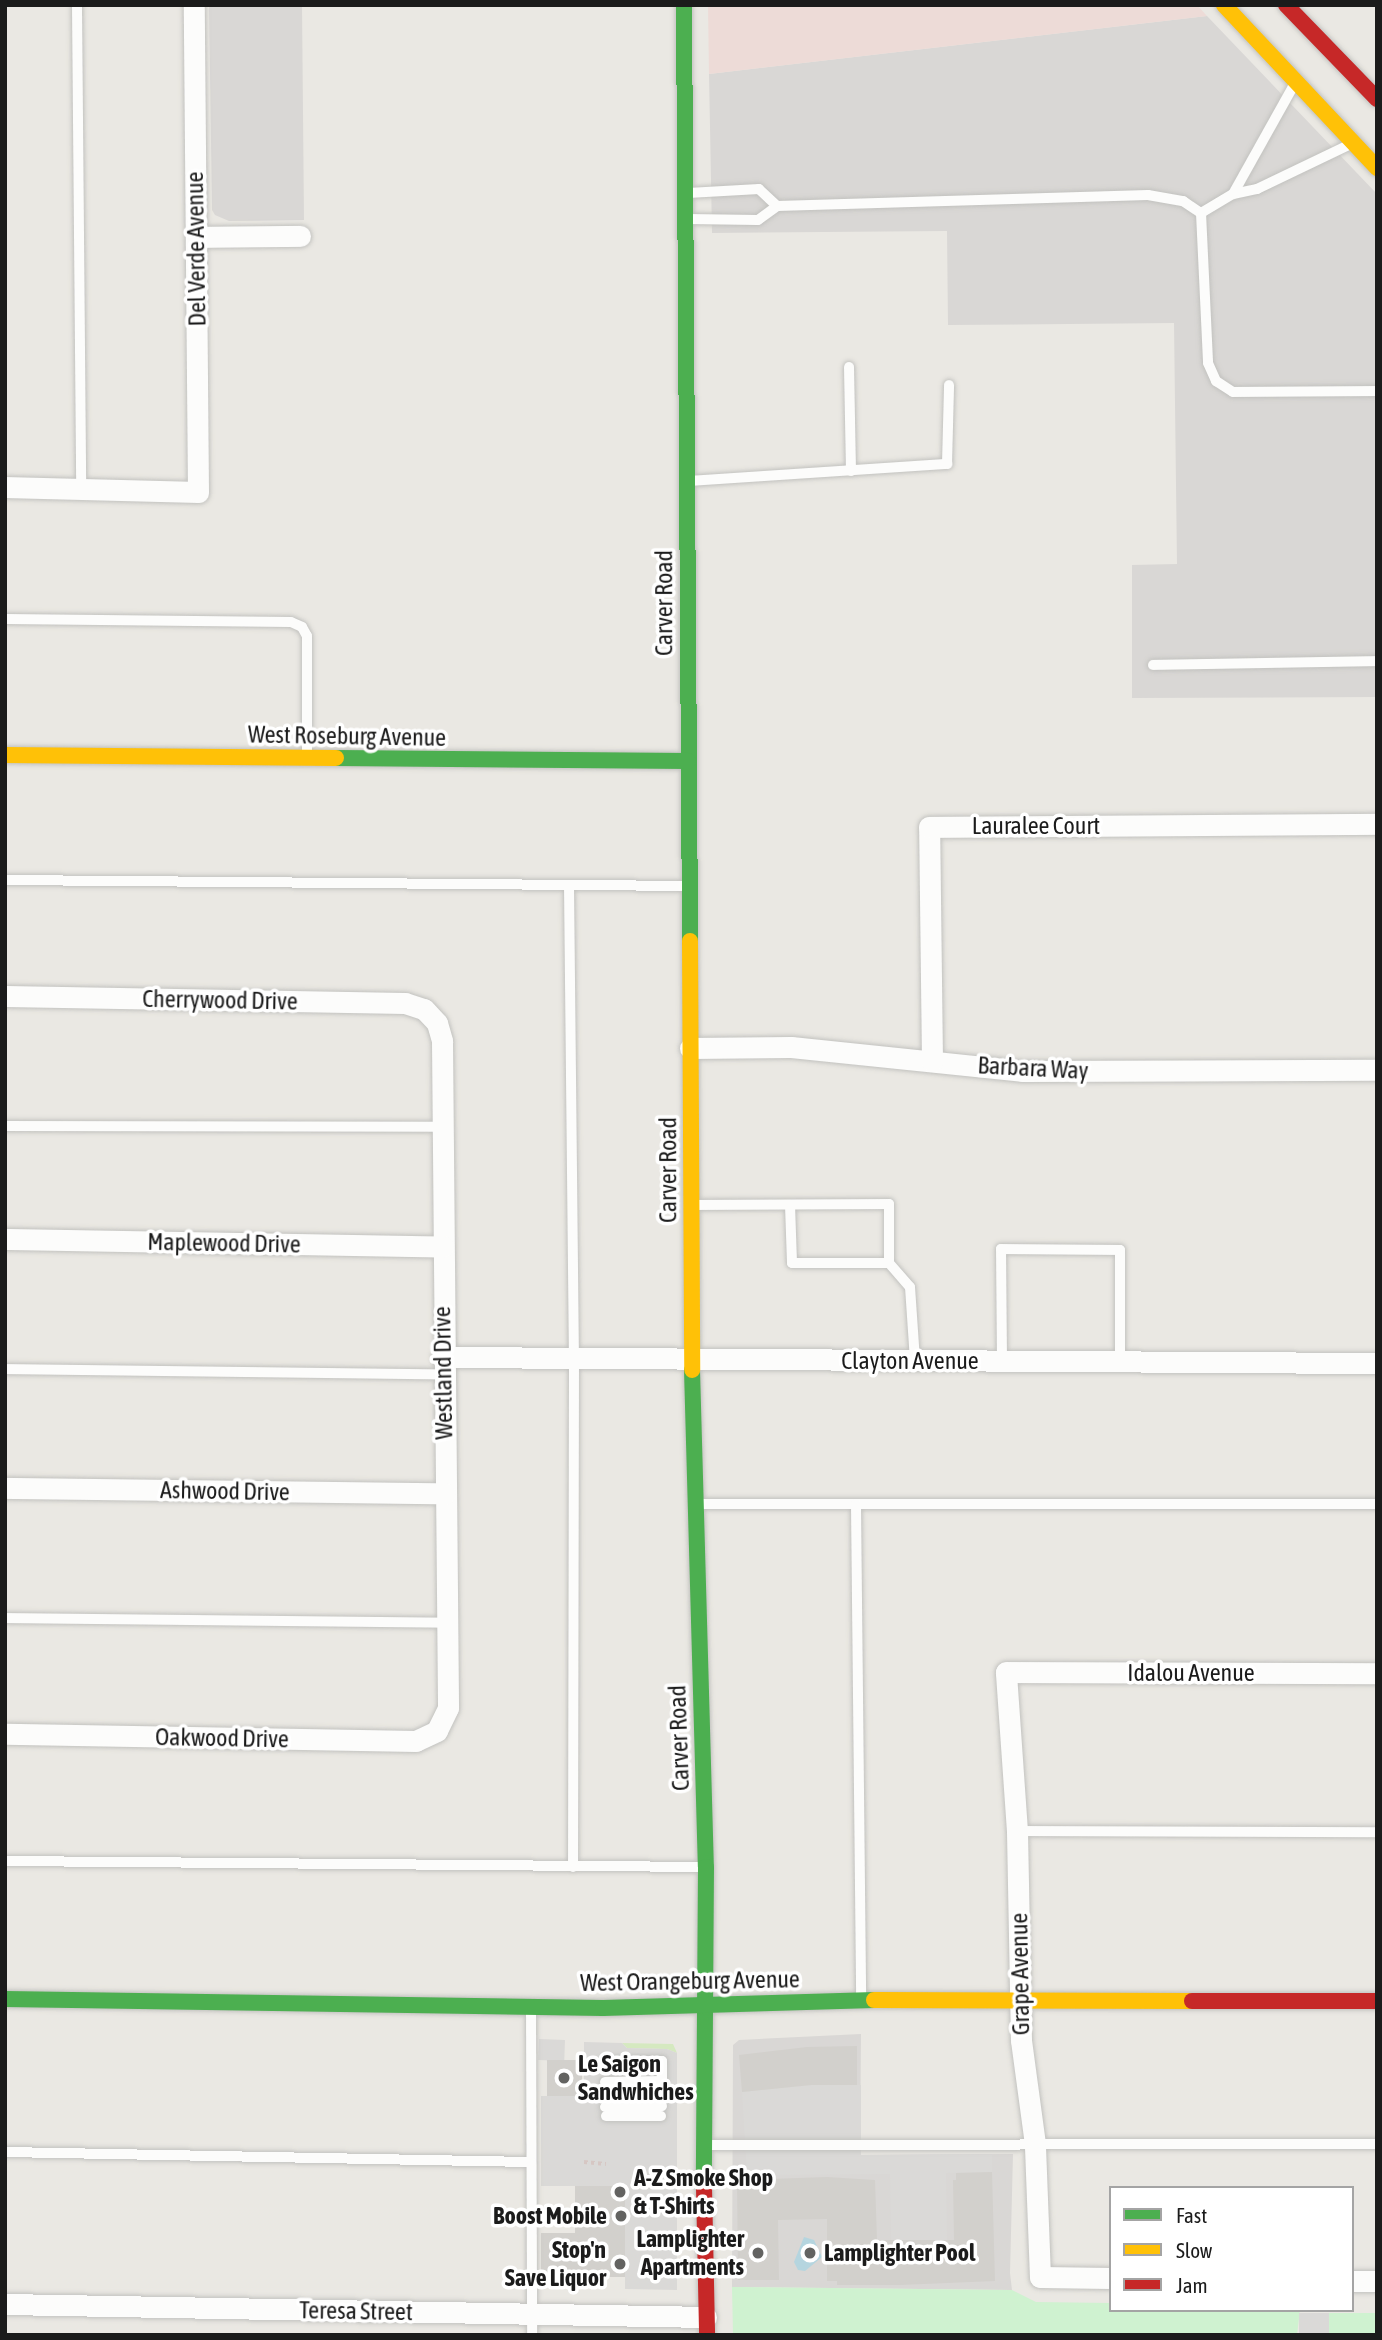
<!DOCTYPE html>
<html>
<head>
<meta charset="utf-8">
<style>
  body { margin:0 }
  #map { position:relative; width:1382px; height:2340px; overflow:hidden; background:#eae8e3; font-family:"Asap Condensed",sans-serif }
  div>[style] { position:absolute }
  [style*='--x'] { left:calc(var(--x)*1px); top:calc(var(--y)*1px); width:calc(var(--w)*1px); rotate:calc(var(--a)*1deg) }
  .residential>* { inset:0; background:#d9d7d5 }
  .commercial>* { inset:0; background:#eddbd7 }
  .grass>* { inset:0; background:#d5e9c0 }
  .park>* { inset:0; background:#cff2d0; transform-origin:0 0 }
  .parking>* { inset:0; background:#dad9d7; transform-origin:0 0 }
  .water>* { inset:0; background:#b5d5df }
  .building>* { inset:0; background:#d2d0cc; transform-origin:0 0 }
  .path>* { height:3.5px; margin-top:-1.75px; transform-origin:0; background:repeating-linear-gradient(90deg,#d6c7c3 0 3.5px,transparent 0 7px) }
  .roads { filter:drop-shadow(0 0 2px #c2c2bf) drop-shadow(0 0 2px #c2c2bf) }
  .lane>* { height:10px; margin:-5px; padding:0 5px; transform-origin:5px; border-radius:5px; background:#fcfcfb }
  .street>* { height:21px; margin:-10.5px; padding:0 10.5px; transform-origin:10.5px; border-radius:10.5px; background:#fcfcfb }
  .fast>* { height:16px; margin:-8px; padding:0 8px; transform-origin:8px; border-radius:8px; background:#4caf50 }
  .slow>* { height:16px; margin:-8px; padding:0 8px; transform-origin:8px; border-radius:8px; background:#ffc107 }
  .jam>* { height:16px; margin:-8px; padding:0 8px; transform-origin:8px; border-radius:8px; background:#c62828 }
  .dots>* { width:19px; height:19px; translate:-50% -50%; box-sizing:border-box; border:4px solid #fff; border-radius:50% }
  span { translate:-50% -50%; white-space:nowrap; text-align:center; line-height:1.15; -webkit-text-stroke:7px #fff; paint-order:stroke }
  .street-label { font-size:24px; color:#1b1b1b }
  .poi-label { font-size:24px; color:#1b1b1b; font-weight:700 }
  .left { translate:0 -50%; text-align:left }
  .right { translate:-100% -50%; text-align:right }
  .frame { position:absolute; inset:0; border:7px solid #1b1b1b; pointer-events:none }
  .legend { position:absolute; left:1109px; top:2186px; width:245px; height:126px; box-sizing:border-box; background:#fff; border:2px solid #a4a4a4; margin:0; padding:9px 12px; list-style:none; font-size:21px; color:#1b1b1b }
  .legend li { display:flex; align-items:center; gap:14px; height:35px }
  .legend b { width:35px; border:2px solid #a4a4a4 }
</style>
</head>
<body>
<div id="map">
  <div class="residential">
    <div style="clip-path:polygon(209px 5px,302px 5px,304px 220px,229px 221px,215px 215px,212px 210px)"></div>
    <div style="clip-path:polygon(1207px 16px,1377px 194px,1377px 697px,1132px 698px,1132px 565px,1177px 564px,1174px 323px,948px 325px,947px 231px,712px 233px,709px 74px)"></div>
    <div style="clip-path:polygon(861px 2034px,860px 2155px,1013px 2154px,1010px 2273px,1012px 2290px,732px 2287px,733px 2045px,739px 2040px)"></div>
  </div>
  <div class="commercial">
    <div style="clip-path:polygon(708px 5px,1197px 5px,1207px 16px,709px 74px)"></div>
  </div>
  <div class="grass">
    <div style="clip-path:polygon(622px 2043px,673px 2044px,677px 2053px,667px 2049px,627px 2048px)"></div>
  </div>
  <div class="park">
    <div style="clip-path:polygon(732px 2287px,1012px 2290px,1036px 2302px,1111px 2303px,1111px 2310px,1300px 2310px,1297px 2335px,733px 2335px)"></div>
    <div style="left:1329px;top:2313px;width:48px;height:22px"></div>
  </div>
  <div class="parking">
    <div style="left:539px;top:2039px;width:26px;height:21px;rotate:2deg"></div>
    <div style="clip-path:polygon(584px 2042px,622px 2043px,627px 2048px,667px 2049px,677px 2053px,677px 2290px,625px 2289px,625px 2186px,541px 2186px,541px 2096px,584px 2096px)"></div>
    <div style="clip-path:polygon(811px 2085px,861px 2085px,861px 2155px,992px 2154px,992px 2172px,946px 2173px,947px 2240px,891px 2240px,890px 2174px,747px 2175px,742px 2092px)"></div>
    <div style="left:1299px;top:2313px;width:30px;height:22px"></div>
  </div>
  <div class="water">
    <div style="clip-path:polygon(804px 2237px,814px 2240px,822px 2257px,805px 2271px,798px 2270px,794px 2262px)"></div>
  </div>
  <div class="building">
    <div style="clip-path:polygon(857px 2046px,857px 2085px,811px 2085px,742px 2092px,739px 2055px,807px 2047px)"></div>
    <div style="left:547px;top:2060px;width:35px;height:36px"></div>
    <div style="clip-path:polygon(992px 2172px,995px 2281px,900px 2285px,837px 2285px,837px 2281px,827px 2281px,827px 2219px,778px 2220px,779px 2280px,738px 2280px,737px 2180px,827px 2177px,875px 2180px,877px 2240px,954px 2240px,953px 2180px,956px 2180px,956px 2173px)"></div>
    <div style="clip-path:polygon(575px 2186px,625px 2186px,625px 2277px,541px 2277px,541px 2233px,575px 2233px)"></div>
  </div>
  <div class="path">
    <div style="--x:584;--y:2162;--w:22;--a:5"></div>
  </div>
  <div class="roads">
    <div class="lane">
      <div style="--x:77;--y:5;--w:483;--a:89.5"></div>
      <div style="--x:1233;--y:194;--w:127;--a:-60.8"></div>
      <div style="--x:777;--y:206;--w:371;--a:-1.7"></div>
      <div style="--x:1148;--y:195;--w:36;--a:10"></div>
      <div style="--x:1183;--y:201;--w:22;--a:34"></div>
      <div style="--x:1201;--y:213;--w:150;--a:87.3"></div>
      <div style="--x:1208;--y:363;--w:20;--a:66"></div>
      <div style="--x:1216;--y:381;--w:20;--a:33"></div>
      <div style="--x:1233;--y:392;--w:144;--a:-0.4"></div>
      <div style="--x:1201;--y:213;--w:37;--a:-31"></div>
      <div style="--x:1233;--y:194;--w:25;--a:-12"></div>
      <div style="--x:1257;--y:189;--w:104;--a:-25.6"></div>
      <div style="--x:688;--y:219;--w:70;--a:0.8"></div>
      <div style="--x:758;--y:220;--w:24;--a:-36"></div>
      <div style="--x:777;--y:206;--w:25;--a:-137"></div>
      <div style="--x:759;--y:189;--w:71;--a:176.8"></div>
      <div style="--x:849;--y:367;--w:104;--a:88.9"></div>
      <div style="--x:690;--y:481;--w:258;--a:-3.8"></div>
      <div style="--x:947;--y:464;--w:79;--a:-88.5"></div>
      <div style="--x:5;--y:619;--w:286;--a:0.6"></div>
      <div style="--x:291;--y:622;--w:12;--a:24"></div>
      <div style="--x:302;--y:627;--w:10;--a:61"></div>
      <div style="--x:307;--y:636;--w:120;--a:90"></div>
      <div style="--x:1153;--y:665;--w:224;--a:-1"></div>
      <div style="--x:5;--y:880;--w:681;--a:0.5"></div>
      <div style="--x:569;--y:885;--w:474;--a:89.4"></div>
      <div style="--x:574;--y:1359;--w:508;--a:90.11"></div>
      <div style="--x:5;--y:1126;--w:437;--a:0.1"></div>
      <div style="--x:694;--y:1205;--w:195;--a:-0.3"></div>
      <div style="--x:889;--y:1204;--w:59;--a:90"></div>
      <div style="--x:889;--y:1263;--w:32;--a:49"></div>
      <div style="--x:910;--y:1287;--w:74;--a:86.1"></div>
      <div style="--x:790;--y:1205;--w:58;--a:88"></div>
      <div style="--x:792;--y:1263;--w:97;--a:0"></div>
      <div style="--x:1002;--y:1361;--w:112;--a:-90.5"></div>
      <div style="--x:1001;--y:1249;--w:119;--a:0.5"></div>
      <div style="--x:1120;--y:1250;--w:112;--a:90"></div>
      <div style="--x:5;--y:1369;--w:438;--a:0.7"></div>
      <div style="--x:697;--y:1504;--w:680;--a:0"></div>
      <div style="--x:856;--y:1504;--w:494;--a:89.4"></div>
      <div style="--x:5;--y:1618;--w:441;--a:0.6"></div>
      <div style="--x:1017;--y:1831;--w:360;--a:0.2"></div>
      <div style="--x:5;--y:1861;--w:698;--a:0.49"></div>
      <div style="--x:531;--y:2008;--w:327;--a:89.8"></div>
      <div style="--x:605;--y:2062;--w:57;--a:-1"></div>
      <div style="--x:662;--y:2061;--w:20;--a:90"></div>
      <div style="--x:662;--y:2081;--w:57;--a:179"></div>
      <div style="--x:605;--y:2095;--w:57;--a:-1"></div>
      <div style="--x:605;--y:2107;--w:57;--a:-1"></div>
      <div style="--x:606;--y:2116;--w:55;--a:0"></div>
      <div style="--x:704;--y:2145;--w:673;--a:-0.09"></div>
      <div style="--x:5;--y:2152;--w:526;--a:1.09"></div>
    </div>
    <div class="street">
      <div style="--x:196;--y:237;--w:104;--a:-0.6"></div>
      <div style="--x:5;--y:487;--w:193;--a:1.5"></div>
      <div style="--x:198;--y:492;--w:487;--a:-90.5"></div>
      <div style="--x:5;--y:996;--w:400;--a:1"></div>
      <div style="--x:405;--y:1003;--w:20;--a:18"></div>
      <div style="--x:424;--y:1009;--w:19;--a:47"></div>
      <div style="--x:437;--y:1023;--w:19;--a:74"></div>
      <div style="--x:442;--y:1041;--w:667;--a:89.48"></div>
      <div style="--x:448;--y:1708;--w:25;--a:116"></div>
      <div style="--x:437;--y:1731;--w:23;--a:155"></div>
      <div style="--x:416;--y:1741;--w:411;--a:-179"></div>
      <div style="--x:690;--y:1048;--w:101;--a:-0.6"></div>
      <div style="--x:791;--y:1047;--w:232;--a:5.9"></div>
      <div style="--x:1022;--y:1071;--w:355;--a:-0.2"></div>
      <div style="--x:932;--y:1061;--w:234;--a:-90.7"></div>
      <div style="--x:929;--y:827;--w:448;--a:-0.4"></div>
      <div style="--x:5;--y:1239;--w:438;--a:1"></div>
      <div style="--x:442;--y:1357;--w:935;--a:0.37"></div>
      <div style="--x:5;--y:1488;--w:440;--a:0.7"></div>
      <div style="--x:1111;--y:2278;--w:71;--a:-179.2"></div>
      <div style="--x:1040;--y:2277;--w:133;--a:-92.2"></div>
      <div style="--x:1035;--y:2144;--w:105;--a:-97.7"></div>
      <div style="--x:1021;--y:2040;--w:209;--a:-91.1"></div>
      <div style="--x:1017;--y:1831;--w:159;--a:-94"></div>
      <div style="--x:1006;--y:1672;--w:371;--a:0.2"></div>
      <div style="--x:1352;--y:2281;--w:25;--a:0"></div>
      <div style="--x:5;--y:2304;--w:701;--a:1.06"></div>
    </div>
    <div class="fast">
      <div style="--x:684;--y:5;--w:936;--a:89.63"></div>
      <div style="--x:336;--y:758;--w:352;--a:0.5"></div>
      <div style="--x:692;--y:1370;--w:497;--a:88.4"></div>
      <div style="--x:706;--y:1867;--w:320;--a:90.4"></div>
      <div style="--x:5;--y:1999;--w:598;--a:0.86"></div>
      <div style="--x:603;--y:2008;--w:271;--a:-1.7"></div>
    </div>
    <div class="slow">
      <div style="--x:1224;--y:5;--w:224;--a:46.8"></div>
      <div style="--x:5;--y:755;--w:331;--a:0.5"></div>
      <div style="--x:690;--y:941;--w:429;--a:89.7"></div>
      <div style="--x:874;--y:2000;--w:318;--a:0.2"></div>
    </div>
    <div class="jam">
      <div style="--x:1286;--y:5;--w:131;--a:45.9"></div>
      <div style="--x:1192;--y:2001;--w:185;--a:0"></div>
      <div style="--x:704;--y:2187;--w:148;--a:88.8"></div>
    </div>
  </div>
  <div class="dots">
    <div style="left:564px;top:2078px;background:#636361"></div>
    <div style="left:620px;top:2192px;background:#636361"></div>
    <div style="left:621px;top:2216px;background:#636361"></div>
    <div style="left:758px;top:2253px;background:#636361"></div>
    <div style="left:810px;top:2253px;background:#636361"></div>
    <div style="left:620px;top:2264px;background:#636361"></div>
  </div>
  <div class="street-label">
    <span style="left:196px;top:249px;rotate:-91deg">Del Verde Avenue</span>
    <span style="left:664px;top:603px;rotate:-90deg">Carver Road</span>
    <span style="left:347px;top:736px;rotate:1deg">West Roseburg Avenue</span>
    <span style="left:1036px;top:826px">Lauralee Court</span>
    <span style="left:220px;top:1000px;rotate:1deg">Cherrywood Drive</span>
    <span style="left:1033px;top:1068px;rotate:3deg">Barbara Way</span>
    <span style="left:668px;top:1170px;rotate:-90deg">Carver Road</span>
    <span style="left:224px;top:1243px;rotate:1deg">Maplewood Drive</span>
    <span style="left:910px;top:1361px">Clayton Avenue</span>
    <span style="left:443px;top:1373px;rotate:-91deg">Westland Drive</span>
    <span style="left:225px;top:1491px;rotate:1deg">Ashwood Drive</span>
    <span style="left:1191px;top:1673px">Idalou Avenue</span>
    <span style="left:222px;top:1738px;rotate:1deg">Oakwood Drive</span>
    <span style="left:679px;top:1738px;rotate:-92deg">Carver Road</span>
    <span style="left:1020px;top:1974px;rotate:-91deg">Grape Avenue</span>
    <span style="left:690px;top:1981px;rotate:-1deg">West Orangeburg Avenue</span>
    <span style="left:356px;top:2311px;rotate:1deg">Teresa Street</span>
  </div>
  <div class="poi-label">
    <span class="left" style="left:578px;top:2078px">Le Saigon<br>Sandwhiches</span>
    <span class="left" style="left:634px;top:2192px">A-Z Smoke Shop<br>&amp; T-Shirts</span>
    <span class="right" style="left:607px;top:2216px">Boost Mobile</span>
    <span class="right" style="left:744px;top:2253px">Lamplighter<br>Apartments</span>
    <span class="right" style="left:606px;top:2264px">Stop'n<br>Save Liquor</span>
    <span class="left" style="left:824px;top:2253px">Lamplighter Pool</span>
  </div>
  <div class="frame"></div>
  <ul class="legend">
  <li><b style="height:9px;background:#4caf50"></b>Fast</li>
  <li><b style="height:9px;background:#ffc107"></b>Slow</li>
  <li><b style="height:9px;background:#c62828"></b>Jam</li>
  </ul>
</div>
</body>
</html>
